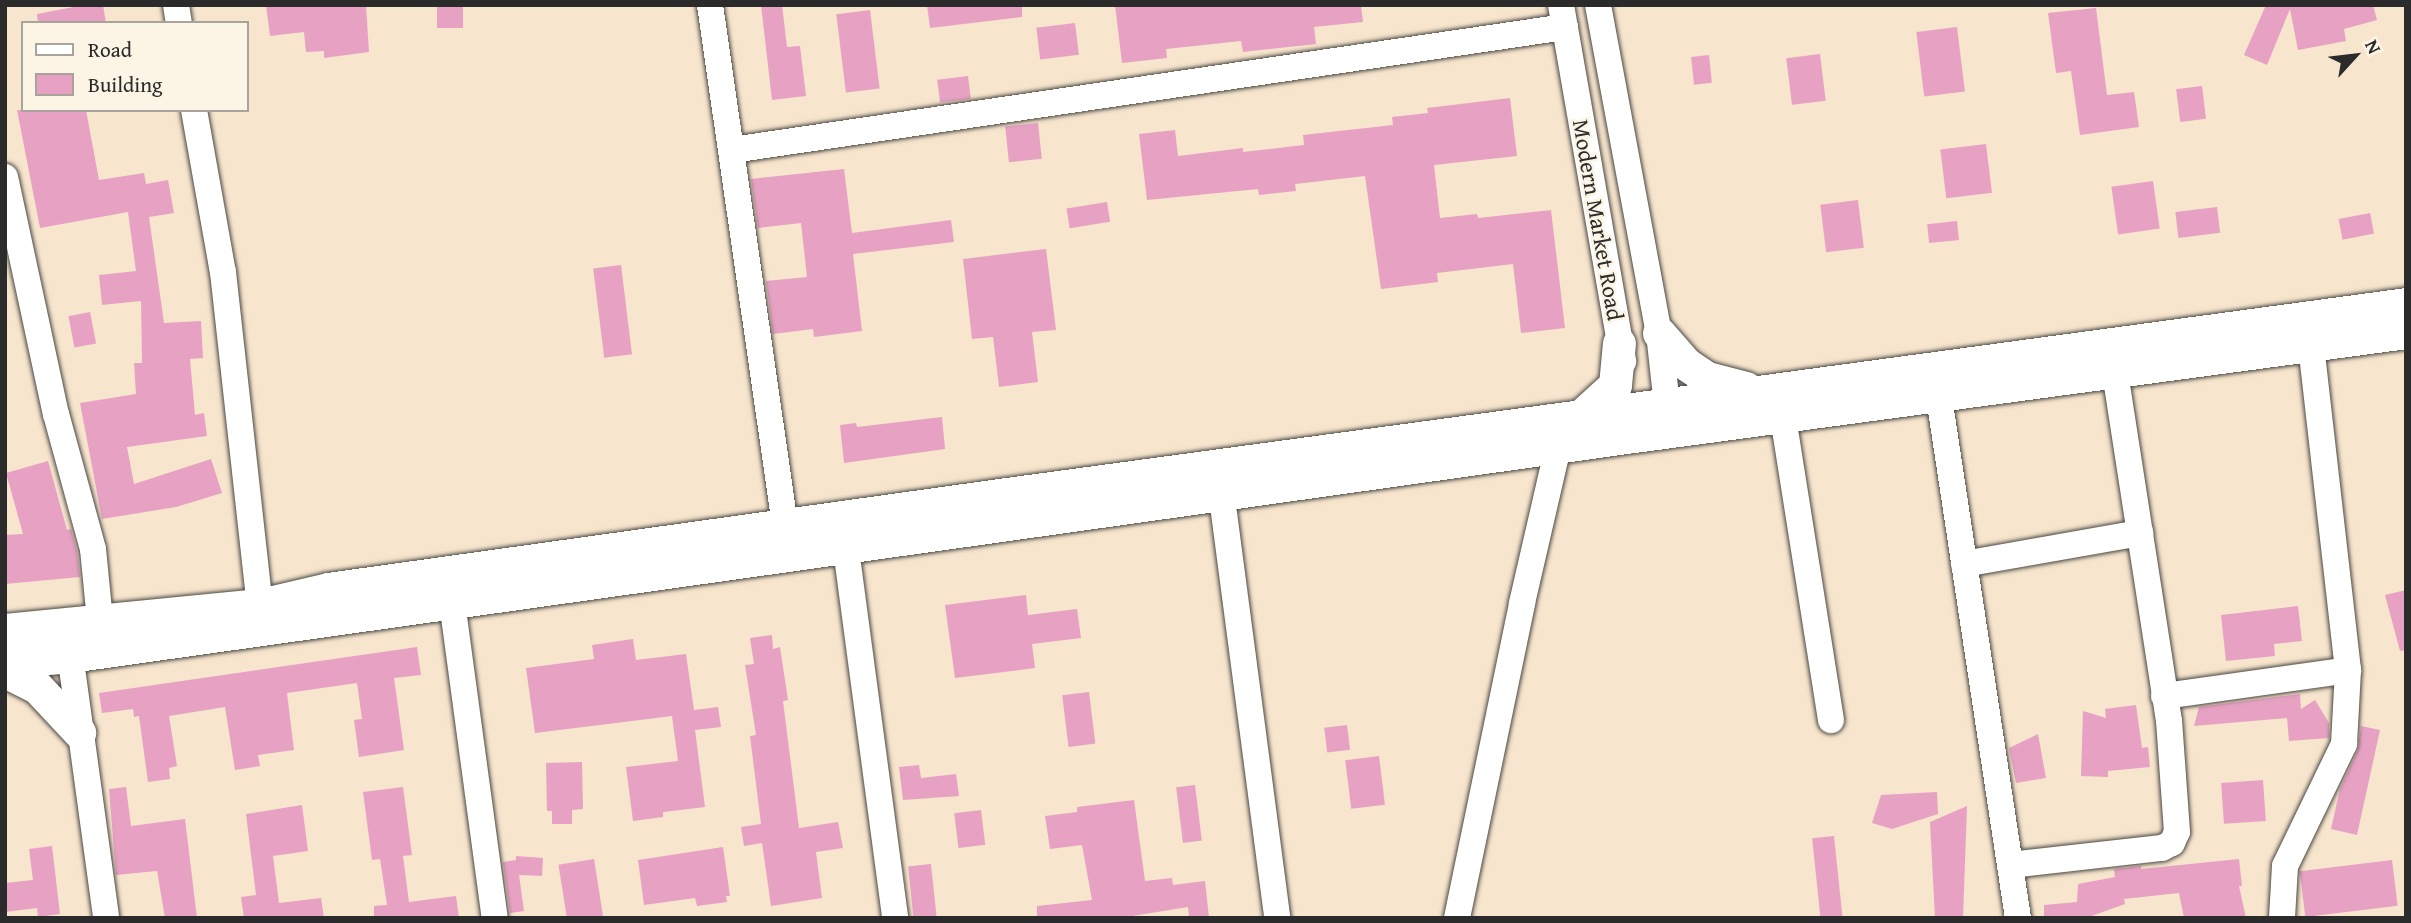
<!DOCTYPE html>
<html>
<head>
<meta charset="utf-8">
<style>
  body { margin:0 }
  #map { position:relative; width:2411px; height:923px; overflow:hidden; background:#f7e5cd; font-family:"Gentium Book Plus",serif }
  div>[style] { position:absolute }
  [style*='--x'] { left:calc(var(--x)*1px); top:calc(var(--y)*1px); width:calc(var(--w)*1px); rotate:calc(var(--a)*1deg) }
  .building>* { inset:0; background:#e7a2c3; transform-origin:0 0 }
  .roads { filter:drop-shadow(0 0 2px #4a4743) drop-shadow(0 0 2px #4a4743) }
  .minor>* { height:26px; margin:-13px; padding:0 13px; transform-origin:13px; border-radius:13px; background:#fff }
  .major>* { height:33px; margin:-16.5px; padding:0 16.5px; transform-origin:16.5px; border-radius:16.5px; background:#fff }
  span { translate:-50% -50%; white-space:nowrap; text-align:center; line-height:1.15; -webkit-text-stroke:5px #fcf5e5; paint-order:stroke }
  .street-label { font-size:23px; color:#2b2b2b }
  .frame { position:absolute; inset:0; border:7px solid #2b2b2b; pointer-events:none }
  .legend { position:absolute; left:21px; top:21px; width:228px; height:91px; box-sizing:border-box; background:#fcf5e5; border:2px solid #a8a49b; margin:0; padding:9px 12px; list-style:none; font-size:21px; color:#2b2b2b }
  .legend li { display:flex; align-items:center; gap:14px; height:35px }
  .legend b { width:35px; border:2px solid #a8a49b }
  .north { position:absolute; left:2320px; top:21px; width:70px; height:70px; -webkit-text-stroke:5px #fcf5e5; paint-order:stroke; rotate:63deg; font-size:19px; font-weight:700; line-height:28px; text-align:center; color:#2b2b2b }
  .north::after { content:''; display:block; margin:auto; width:24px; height:32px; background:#2b2b2b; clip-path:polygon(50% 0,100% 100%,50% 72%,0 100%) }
</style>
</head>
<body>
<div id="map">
  <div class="building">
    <div style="clip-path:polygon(84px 5px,103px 5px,106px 23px,38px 23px,37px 14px)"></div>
    <div style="clip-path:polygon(266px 5px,366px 5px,369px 52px,324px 58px,324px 51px,306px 52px,304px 32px,270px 36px)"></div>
    <div style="left:437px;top:5px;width:26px;height:23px"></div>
    <div style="clip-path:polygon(761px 5px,782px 5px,787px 47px,800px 46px,806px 96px,772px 100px)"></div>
    <div style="clip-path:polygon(927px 5px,1022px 5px,1022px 17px,930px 28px)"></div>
    <div style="clip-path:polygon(1115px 5px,1361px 5px,1363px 22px,1314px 27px,1316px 44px,1243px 52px,1241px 41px,1166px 49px,1167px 58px,1122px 63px)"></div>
    <div style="clip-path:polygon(2266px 5px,2373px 5px,2377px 20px,2344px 29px,2346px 41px,2298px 50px,2290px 9px,2267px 65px,2244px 55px)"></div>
    <div style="clip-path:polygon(2096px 8px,2107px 95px,2134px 92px,2139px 127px,2080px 135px,2071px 71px,2056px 73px,2048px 13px)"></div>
    <div style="left:870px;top:10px;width:79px;height:34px;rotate:83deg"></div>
    <div style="left:1075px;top:23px;width:32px;height:39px;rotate:83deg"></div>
    <div style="left:1957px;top:27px;width:65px;height:41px;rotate:83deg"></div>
    <div style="left:1820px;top:54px;width:47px;height:34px;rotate:83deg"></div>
    <div style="left:1709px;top:55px;width:28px;height:18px;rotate:84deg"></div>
    <div style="left:968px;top:76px;width:23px;height:31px;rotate:83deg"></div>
    <div style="left:2202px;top:86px;width:33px;height:26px;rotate:83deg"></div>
    <div style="clip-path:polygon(1510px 98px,1517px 156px,1434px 165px,1440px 218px,1477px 214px,1478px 218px,1551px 210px,1565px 328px,1521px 333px,1513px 264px,1437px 273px,1438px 282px,1381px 289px,1365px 176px,1295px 184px,1296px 191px,1259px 195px,1258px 189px,1147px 200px,1139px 134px,1175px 130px,1178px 156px,1243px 148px,1243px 152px,1304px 145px,1303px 135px,1393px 125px,1392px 117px,1428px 113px,1427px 108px)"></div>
    <div style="clip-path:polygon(17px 110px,86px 110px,99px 180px,144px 173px,146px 184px,168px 180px,174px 213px,149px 217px,164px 323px,201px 321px,203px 358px,190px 359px,195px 415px,204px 413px,207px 436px,127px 447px,134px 484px,211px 459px,222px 493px,176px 507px,102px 519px,80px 403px,136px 394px,134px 363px,142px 363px,141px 301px,102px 305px,99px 275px,136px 271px,128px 212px,40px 228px)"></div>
    <div style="left:1038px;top:123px;width:36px;height:33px;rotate:84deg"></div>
    <div style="left:1986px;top:144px;width:49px;height:46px;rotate:83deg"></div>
    <div style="clip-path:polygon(844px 169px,852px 233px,951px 220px,954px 242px,853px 254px,862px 331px,814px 337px,813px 329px,773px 334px,766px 281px,807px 277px,801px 223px,758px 228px,751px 179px)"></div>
    <div style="left:2153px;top:181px;width:48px;height:42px;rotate:82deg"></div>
    <div style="left:1858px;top:200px;width:48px;height:38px;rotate:83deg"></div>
    <div style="left:1107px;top:202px;width:20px;height:41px;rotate:81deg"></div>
    <div style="left:2217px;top:207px;width:26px;height:42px;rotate:83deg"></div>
    <div style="left:2370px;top:213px;width:21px;height:32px;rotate:79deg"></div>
    <div style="left:1957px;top:221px;width:19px;height:30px;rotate:84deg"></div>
    <div style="clip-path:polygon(1046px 249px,1056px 330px,1032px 332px,1038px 382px,999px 387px,993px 337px,972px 339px,963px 259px)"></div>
    <div style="left:621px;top:265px;width:90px;height:28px;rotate:83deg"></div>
    <div style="left:90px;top:312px;width:32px;height:22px;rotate:79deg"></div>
    <div style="clip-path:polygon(942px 417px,945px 449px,844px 463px,840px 425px,856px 423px,857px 427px)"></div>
    <div style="clip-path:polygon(48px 461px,67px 530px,71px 529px,77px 551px,80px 577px,5px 584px,5px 535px,23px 534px,6px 473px)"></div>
    <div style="clip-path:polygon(2406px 590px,2406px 650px,2400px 651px,2385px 595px)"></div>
    <div style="clip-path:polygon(1026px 595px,1028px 615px,1077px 609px,1081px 638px,1032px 644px,1035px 668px,955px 678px,945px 605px)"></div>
    <div style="clip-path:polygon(2298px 606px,2302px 641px,2274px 644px,2275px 656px,2226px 661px,2221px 615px)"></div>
    <div style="clip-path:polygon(772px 635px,773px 649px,780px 647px,788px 700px,783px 701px,799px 828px,838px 822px,843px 848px,816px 852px,822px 898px,771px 906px,762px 843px,744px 846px,741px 827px,761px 824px,750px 736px,756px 735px,745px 665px,754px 664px,750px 638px)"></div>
    <div style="clip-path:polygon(633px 639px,636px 660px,686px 654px,694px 710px,718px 707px,721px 727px,695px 730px,705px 807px,663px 812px,663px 817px,633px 821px,626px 767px,678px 761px,672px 716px,535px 733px,526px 668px,594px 659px,592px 645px)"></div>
    <div style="clip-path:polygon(417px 647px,421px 675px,394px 678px,404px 750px,359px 757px,354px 720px,362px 719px,357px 683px,287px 693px,294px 750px,258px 755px,260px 766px,235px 770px,225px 707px,169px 716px,177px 766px,169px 768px,170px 779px,148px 782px,139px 716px,134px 717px,133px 709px,102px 713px,99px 693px)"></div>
    <div style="left:1089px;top:692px;width:52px;height:27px;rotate:83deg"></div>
    <div style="clip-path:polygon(2300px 694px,2301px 709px,2315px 700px,2329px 723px,2329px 738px,2289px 741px,2287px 718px,2194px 726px,2199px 707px)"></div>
    <div style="clip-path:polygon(2136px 705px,2142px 748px,2148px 747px,2150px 767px,2108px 771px,2108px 777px,2081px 776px,2083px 711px,2106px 718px,2105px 709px)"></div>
    <div style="left:1347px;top:725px;width:25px;height:23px;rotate:83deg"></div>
    <div style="clip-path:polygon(2361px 726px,2380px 730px,2357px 835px,2331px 829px,2340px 789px,2358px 750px)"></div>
    <div style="clip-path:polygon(2038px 734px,2046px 778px,2016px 783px,2009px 748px)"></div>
    <div style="left:1379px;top:756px;width:49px;height:34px;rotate:83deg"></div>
    <div style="clip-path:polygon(582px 762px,583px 809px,572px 810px,572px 824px,552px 824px,552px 811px,547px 811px,546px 763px)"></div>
    <div style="clip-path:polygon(919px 765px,921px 778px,956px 774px,959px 796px,903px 800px,899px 767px)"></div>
    <div style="left:2263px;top:780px;width:41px;height:42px;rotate:86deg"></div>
    <div style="left:1195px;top:785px;width:56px;height:19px;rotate:83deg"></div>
    <div style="clip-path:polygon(126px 787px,131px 826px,185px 819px,197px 918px,165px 918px,157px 871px,116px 875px,109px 789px)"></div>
    <div style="clip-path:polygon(403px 787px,412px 855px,403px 856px,409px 902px,456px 896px,459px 918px,374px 918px,374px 906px,387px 905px,380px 859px,372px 860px,363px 792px)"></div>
    <div style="clip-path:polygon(1937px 792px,1938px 814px,1892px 829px,1872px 823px,1881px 795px)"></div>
    <div style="clip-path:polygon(1134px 800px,1145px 881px,1172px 878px,1173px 885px,1205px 881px,1209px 918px,1189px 918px,1188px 907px,1120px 918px,1037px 918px,1037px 906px,1092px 900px,1082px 845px,1050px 849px,1045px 816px,1077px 812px,1077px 807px)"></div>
    <div style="clip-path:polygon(302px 805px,308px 851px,273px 856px,279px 903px,321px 898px,324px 918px,244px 918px,241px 897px,256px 895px,246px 814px)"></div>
    <div style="clip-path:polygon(1967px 806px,1963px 918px,1935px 918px,1930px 822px)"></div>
    <div style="left:981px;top:810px;width:35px;height:27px;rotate:83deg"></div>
    <div style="left:1834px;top:836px;width:82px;height:22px;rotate:84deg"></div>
    <div style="clip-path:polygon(52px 846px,60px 914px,38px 917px,37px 908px,5px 912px,5px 883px,33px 880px,29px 849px)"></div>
    <div style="clip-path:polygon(723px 847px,730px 896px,726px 896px,727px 902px,697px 906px,695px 898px,644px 905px,638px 860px)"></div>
    <div style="clip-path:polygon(516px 856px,543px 858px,542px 876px,519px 875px,524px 911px,510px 913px,503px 862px,516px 860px)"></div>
    <div style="left:594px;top:859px;width:60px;height:36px;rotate:81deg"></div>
    <div style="clip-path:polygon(2239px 859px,2242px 886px,2239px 886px,2246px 918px,2184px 918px,2179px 893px,2124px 899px,2125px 904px,2086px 918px,2044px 918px,2044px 905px,2077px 902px,2078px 884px,2115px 877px,2114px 869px,2141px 866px,2141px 869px)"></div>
    <div style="left:2392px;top:860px;width:46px;height:93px;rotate:83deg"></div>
    <div style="left:931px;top:864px;width:54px;height:23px;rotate:84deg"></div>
  </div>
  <div class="roads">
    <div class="minor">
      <div style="--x:176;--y:5;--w:18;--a:81"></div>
      <div style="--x:710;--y:5;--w:525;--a:81.79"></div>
      <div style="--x:1561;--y:5;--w:362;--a:80.1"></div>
      <div style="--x:1598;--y:5;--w:334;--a:79.5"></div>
      <div style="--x:1659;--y:333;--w:91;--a:83.7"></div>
      <div style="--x:194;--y:110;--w:165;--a:79.9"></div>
      <div style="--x:223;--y:272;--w:335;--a:83.7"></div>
      <div style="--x:732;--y:150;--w:842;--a:-8.4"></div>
      <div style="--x:5;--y:177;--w:242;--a:77.9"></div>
      <div style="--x:56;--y:414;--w:140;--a:74.7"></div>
      <div style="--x:93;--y:549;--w:72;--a:84.4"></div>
      <div style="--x:1939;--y:397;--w:527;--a:81.38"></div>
      <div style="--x:1783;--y:417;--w:307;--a:81"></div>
      <div style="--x:1219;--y:475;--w:447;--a:82.5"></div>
      <div style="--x:846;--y:549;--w:372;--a:82.4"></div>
      <div style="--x:1964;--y:564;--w:179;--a:-10"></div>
      <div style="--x:452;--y:602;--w:319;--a:82.3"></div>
      <div style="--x:68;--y:639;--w:282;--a:82.2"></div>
      <div style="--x:2164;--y:696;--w:186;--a:-8"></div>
      <div style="--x:2010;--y:865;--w:153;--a:-6.4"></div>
      <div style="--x:2162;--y:848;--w:11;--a:-27"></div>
      <div style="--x:2172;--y:843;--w:12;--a:-66"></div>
      <div style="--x:2177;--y:832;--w:111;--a:-94.1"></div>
      <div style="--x:2169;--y:721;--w:352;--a:-98.8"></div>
      <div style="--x:1457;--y:918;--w:322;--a:-78.3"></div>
      <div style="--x:1522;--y:603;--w:160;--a:-77"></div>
      <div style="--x:2282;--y:918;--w:52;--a:-86.7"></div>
      <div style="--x:2285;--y:866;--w:136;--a:-64.2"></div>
      <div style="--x:2344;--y:744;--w:74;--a:-86.9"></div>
      <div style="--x:2348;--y:670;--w:326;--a:-96.5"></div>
    </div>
    <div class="major">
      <div style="--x:1659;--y:333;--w:41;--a:48.9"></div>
      <div style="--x:1686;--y:364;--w:25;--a:34"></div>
      <div style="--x:1707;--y:378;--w:40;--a:14.4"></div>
      <div style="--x:1581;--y:416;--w:46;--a:-42.4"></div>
      <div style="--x:1615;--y:385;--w:42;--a:-84.6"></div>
      <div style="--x:5;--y:630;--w:256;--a:-5.6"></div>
      <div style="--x:260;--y:605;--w:70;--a:-13.2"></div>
      <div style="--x:328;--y:589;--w:670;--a:-7.97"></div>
      <div style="--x:992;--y:496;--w:1427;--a:-7.73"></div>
      <div style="--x:5;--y:662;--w:65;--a:-5.3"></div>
      <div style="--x:70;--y:656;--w:1579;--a:-8.01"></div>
      <div style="--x:1634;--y:436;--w:779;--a:-7.67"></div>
      <div style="--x:5;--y:671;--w:36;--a:27"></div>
      <div style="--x:37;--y:687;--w:62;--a:47"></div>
    </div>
  </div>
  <div class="street-label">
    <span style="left:1598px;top:220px;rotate:80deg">Modern Market Road</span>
  </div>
  <div class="frame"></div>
  <ul class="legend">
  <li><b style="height:9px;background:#fff"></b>Road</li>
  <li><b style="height:19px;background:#e7a2c3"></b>Building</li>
  </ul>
  <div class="north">N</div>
</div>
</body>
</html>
